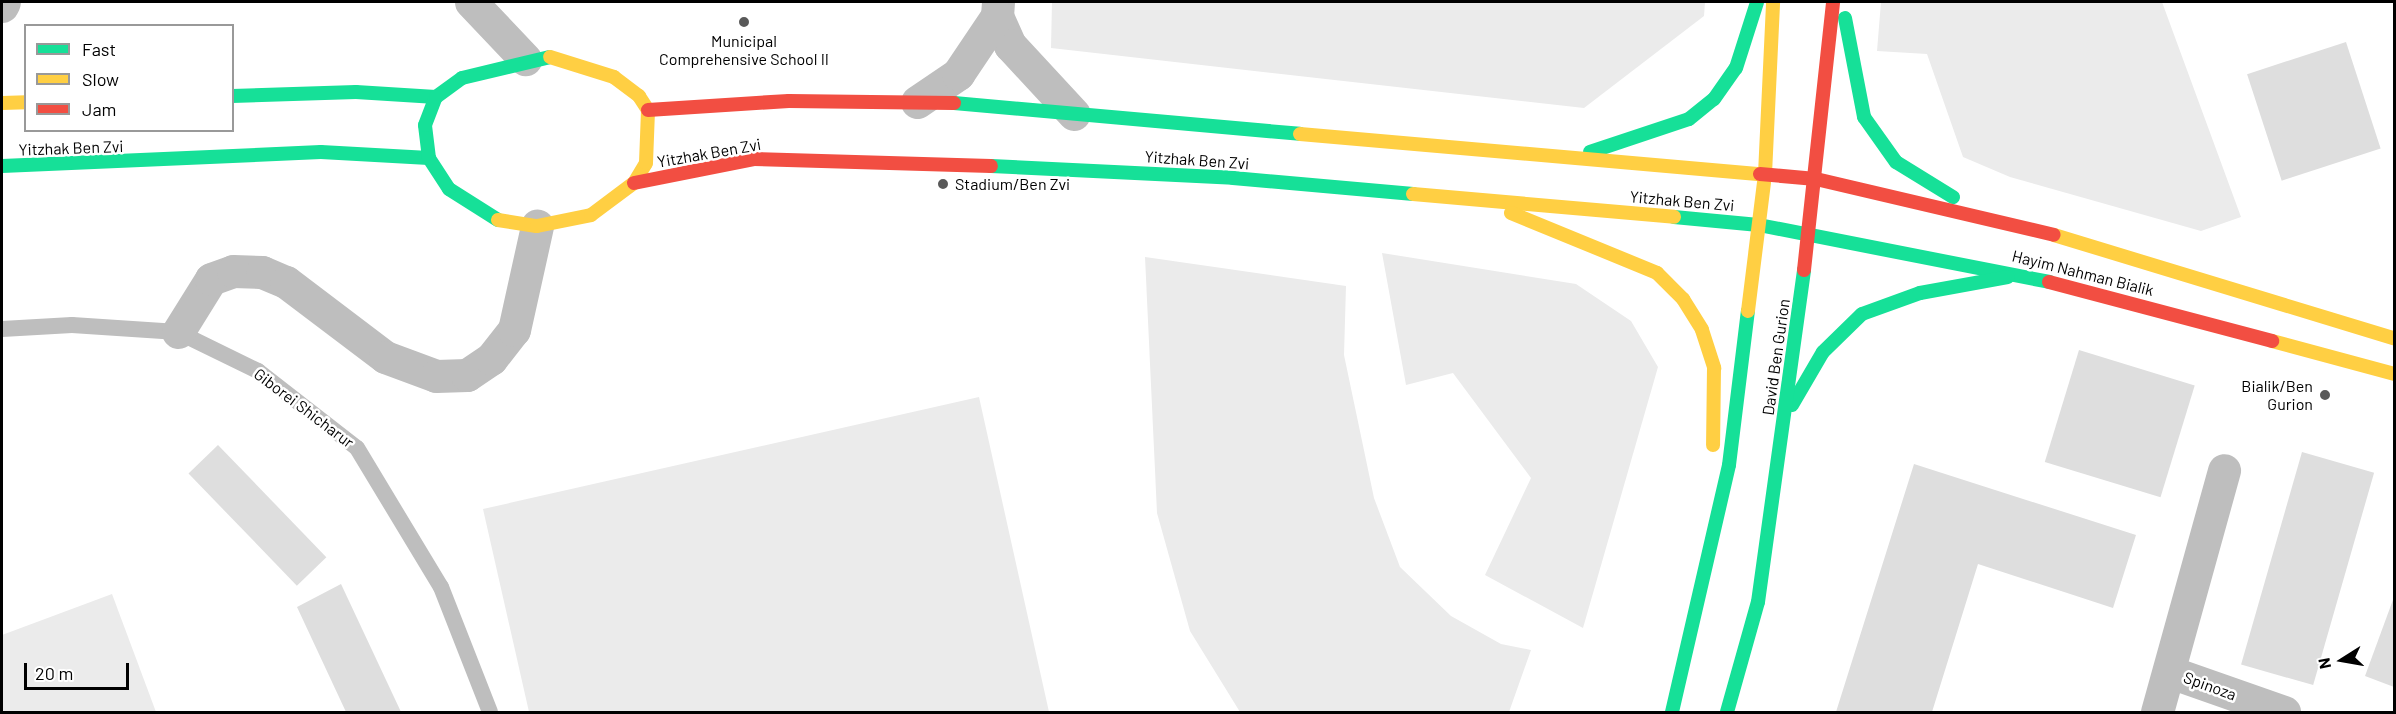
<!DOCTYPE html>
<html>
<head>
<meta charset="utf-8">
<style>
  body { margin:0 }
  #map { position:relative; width:2396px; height:714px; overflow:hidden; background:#fff; font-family:Barlow,sans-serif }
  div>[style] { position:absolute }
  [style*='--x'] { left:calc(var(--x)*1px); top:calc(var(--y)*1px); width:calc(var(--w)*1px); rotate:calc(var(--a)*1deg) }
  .green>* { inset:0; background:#ebebeb }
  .building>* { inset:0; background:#dedede; transform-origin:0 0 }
  .lane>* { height:16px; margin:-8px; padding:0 8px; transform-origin:8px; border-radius:8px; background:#bebebe }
  .street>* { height:33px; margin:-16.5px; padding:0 16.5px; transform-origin:16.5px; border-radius:16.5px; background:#bebebe }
  .fast>* { height:14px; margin:-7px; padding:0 7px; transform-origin:7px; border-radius:7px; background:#16e098 }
  .slow>* { height:14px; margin:-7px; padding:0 7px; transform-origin:7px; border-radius:7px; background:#ffcf43 }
  .jam>* { height:14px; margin:-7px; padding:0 7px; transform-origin:7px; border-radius:7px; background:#f24e42 }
  .dots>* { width:16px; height:16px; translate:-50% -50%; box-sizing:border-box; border:3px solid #fff; border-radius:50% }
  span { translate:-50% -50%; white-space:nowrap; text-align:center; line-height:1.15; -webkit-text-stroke:5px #fff; paint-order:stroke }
  .poi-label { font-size:16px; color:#000 }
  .left { translate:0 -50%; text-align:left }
  .right { translate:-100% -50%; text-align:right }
  .street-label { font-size:16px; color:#000 }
  .frame { position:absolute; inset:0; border:3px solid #000; pointer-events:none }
  .legend { position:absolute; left:24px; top:24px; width:210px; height:108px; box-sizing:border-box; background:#fff; border:2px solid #999; margin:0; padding:8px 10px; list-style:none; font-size:18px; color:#000 }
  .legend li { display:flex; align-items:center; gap:12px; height:30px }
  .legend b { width:30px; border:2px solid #999 }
  .north { position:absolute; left:2312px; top:630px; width:60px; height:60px; -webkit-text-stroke:4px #fff; paint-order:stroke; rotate:259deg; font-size:16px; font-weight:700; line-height:24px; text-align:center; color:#000 }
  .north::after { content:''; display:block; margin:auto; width:21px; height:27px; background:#000; clip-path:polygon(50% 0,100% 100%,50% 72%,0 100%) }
  .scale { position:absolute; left:24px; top:663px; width:105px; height:27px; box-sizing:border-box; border:3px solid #000; border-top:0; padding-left:8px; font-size:18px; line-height:21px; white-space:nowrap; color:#000; -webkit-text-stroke:4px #fff; paint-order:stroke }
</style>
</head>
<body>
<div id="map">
  <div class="green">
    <div style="clip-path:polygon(1052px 2px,1705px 2px,1704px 16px,1584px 108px,1051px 48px)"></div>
    <div style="clip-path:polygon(1881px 2px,2162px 2px,2241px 217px,2201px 231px,2010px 177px,1963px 157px,1927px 54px,1877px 51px)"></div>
    <div style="clip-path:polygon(1382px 253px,1576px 284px,1631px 321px,1658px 367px,1583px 628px,1485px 575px,1531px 478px,1453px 373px,1406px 385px)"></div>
    <div style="clip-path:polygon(1145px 257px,1346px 286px,1344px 355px,1374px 498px,1400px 567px,1451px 616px,1501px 644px,1531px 650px,1509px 712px,1240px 712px,1190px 631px,1157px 513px)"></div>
    <div style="clip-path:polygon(979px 397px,1049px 712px,529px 712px,483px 509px)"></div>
    <div style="clip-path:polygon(112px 594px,156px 712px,2px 712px,2px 635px)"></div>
  </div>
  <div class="building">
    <div style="left:2346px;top:42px;width:112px;height:104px;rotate:72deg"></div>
    <div style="left:2079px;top:350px;width:121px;height:117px;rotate:17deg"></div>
    <div style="left:218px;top:445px;width:156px;height:41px;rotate:46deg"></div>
    <div style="left:2302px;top:452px;width:75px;height:221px;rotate:16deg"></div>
    <div style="clip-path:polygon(1914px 464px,2136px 535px,2113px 608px,1978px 564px,1932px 712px,1836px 712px)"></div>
    <div style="clip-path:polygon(341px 584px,401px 712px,346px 712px,297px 607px)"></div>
    <div style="clip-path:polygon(2394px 597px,2394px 687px,2365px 676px)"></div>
  </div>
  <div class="lane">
    <div style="--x:2;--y:329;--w:70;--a:-3.3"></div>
    <div style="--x:72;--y:325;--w:106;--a:3.8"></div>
    <div style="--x:178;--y:332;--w:89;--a:26"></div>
    <div style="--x:258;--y:371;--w:125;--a:37.9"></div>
    <div style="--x:357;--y:448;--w:162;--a:58.9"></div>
    <div style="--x:441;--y:587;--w:134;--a:68.6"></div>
  </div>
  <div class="street">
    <div style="--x:471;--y:2;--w:79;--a:46.5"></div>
    <div style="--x:998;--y:2;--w:14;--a:94"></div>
    <div style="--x:997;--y:16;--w:32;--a:66"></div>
    <div style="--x:1010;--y:45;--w:94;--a:47.2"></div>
    <div style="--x:2;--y:6;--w:4;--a:-63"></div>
    <div style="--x:917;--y:102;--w:50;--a:-34.3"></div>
    <div style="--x:958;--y:74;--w:70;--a:-56.1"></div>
    <div style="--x:178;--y:332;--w:62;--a:-58.1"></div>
    <div style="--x:211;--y:279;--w:23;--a:-20"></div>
    <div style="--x:233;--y:271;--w:29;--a:2"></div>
    <div style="--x:262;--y:272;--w:26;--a:23"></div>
    <div style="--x:286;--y:282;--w:124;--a:37.1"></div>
    <div style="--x:385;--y:357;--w:54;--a:20.4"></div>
    <div style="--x:436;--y:376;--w:31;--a:-2"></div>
    <div style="--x:467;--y:375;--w:29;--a:-34"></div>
    <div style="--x:491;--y:359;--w:37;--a:-52"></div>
    <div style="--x:514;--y:330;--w:107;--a:-77.5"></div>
    <div style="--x:2170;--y:672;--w:121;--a:19.3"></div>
    <div style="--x:2157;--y:712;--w:251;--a:-74.5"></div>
  </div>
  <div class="fast">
    <div style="--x:1845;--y:18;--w:101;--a:79.1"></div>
    <div style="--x:1864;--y:117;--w:55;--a:54.6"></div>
    <div style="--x:1896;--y:162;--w:67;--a:31.6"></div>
    <div style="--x:232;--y:96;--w:124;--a:-1.8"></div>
    <div style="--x:356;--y:92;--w:80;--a:3.6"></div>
    <div style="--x:954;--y:103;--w:347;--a:5.1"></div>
    <div style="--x:1590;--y:152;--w:104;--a:-18.4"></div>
    <div style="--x:1689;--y:119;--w:32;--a:-39"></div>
    <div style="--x:1714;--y:99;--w:38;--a:-55"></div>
    <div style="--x:1736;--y:68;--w:69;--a:-72.3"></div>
    <div style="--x:2;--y:166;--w:319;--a:-2.5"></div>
    <div style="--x:321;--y:152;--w:108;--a:3.2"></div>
    <div style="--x:991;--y:166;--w:242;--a:2.8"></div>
    <div style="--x:1233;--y:178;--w:181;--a:5.1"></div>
    <div style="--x:1674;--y:217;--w:85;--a:5.4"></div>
    <div style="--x:1759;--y:225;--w:296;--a:11.1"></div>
    <div style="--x:498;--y:220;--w:58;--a:-147.7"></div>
    <div style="--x:449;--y:189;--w:37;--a:-123"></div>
    <div style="--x:429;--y:158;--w:33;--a:-97"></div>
    <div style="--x:425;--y:125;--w:30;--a:-69"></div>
    <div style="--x:436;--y:97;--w:32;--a:-36"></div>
    <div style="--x:462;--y:78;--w:90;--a:-13.4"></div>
    <div style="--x:1792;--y:405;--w:61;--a:-59.7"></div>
    <div style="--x:1823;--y:352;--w:54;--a:-44.3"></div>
    <div style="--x:1862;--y:314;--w:62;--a:-19.9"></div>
    <div style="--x:1920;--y:293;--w:89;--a:-10.3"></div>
    <div style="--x:1672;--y:712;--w:253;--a:-77"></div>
    <div style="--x:1729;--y:465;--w:155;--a:-83"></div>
    <div style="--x:1727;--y:712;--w:114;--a:-74.3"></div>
    <div style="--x:1758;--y:602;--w:335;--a:-82.1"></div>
  </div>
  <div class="slow">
    <div style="--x:2;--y:103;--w:24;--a:-2"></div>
    <div style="--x:1300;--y:134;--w:462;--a:5"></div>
    <div style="--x:1413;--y:194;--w:262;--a:5"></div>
    <div style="--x:1511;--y:213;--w:158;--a:22.3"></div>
    <div style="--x:1657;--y:273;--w:37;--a:45"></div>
    <div style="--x:1683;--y:299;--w:36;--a:58"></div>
    <div style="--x:1702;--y:330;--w:40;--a:72"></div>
    <div style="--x:1714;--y:368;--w:77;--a:90.7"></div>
    <div style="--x:498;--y:220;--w:39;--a:9"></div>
    <div style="--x:537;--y:226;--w:55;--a:-11.5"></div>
    <div style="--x:591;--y:215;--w:54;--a:-36.7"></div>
    <div style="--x:634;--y:183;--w:23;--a:-59"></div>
    <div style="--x:646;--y:163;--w:53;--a:-87.8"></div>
    <div style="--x:648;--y:110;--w:17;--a:-123"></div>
    <div style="--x:639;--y:96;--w:31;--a:-143"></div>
    <div style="--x:614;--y:77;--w:67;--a:-162.6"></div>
    <div style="--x:2054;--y:235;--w:355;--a:16.9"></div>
    <div style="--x:1748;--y:311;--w:138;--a:-82.9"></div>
    <div style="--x:1765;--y:174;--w:172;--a:-87.3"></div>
    <div style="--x:2272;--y:341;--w:126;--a:15.1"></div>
  </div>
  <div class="jam">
    <div style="--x:648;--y:110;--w:141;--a:-3.7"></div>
    <div style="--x:789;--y:101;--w:165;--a:0.7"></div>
    <div style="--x:1760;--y:174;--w:56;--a:5.1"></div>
    <div style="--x:1816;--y:179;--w:244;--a:13.2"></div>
    <div style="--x:634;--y:183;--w:122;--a:-11.3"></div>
    <div style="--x:754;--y:159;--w:237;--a:1.7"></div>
    <div style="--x:1804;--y:270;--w:270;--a:-83.8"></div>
    <div style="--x:2049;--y:282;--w:231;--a:14.8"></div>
  </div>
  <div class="dots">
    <div style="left:744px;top:22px;background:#595959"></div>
    <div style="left:943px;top:184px;background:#595959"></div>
    <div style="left:2325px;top:395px;background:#595959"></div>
  </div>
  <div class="poi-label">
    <span style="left:744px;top:50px">Municipal<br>Comprehensive School II</span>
    <span class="left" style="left:955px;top:184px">Stadium/Ben Zvi</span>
    <span class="right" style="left:2313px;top:395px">Bialik/Ben<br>Gurion</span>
  </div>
  <div class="street-label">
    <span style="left:71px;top:148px;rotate:-2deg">Yitzhak Ben Zvi</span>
    <span style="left:709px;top:153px;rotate:-10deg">Yitzhak Ben Zvi</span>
    <span style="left:1197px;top:160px;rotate:4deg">Yitzhak Ben Zvi</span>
    <span style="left:1682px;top:201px;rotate:5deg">Yitzhak Ben Zvi</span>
    <span style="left:2083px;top:273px;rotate:14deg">Hayim Nahman Bialik</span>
    <span style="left:1776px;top:357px;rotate:-82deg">David Ben Gurion</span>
    <span style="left:304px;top:408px;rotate:37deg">Giborei Shicharur</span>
    <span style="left:2210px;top:686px;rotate:20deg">Spinoza</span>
  </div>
  <div class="frame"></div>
  <ul class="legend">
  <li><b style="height:8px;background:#16e098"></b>Fast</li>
  <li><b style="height:8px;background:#ffcf43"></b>Slow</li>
  <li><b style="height:8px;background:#f24e42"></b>Jam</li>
  </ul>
  <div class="north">N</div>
  <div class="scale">20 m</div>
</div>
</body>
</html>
